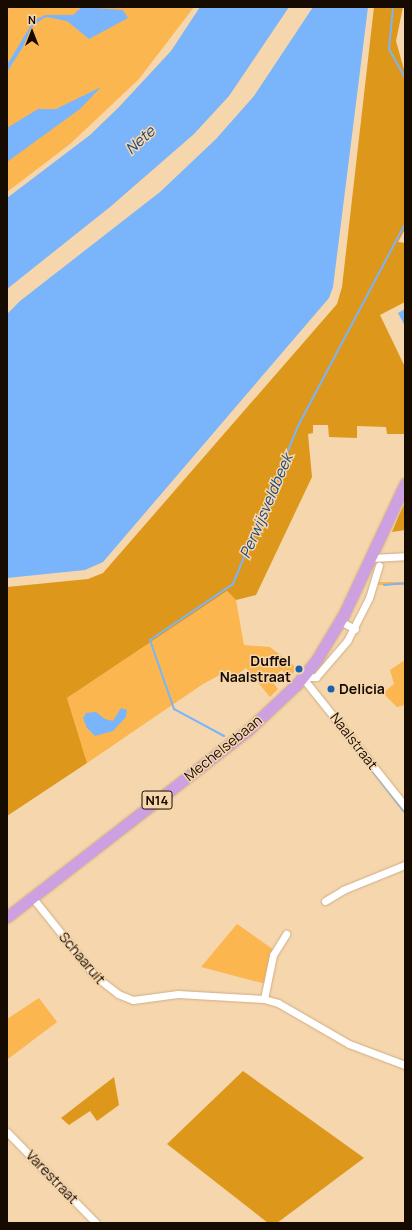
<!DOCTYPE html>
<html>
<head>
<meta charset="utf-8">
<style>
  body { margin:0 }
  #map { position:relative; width:412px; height:1230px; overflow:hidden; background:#f6d6ac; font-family:Manrope,sans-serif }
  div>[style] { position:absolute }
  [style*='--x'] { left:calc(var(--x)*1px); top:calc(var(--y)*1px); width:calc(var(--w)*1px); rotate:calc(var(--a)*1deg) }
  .green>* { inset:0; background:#fbb64f; transform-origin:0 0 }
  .forest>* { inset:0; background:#dd971b }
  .water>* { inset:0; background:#7ab4fa }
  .stream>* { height:2px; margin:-1px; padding:0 1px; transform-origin:1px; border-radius:1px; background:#7ab4fa }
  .roads { filter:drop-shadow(0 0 1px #ceae85) drop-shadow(0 0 1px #ceae85) }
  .minor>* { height:7px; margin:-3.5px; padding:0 3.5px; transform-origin:3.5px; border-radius:3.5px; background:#fff }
  .primary>* { height:11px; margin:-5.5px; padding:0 5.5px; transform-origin:5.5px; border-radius:5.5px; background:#cda0e2 }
  .dots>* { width:11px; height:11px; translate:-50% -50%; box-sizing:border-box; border:2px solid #f6d6ac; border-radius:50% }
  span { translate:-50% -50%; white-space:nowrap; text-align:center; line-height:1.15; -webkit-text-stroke:3px #f6d6ac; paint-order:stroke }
  .shield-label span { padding:1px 3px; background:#f6d6ac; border:1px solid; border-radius:3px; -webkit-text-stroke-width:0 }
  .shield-label { font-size:13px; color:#150b00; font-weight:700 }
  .poi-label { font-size:14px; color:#150b00; font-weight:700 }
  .right { translate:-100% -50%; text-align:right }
  .left { translate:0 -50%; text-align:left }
  .street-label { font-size:14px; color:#150b00 }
  .water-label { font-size:15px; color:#17487f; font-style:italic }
  .frame { position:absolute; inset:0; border:8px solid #150b00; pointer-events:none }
  .north { position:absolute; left:12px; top:12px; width:40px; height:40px; -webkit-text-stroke:3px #f6d6ac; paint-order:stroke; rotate:0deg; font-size:11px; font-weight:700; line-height:16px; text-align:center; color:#150b00 }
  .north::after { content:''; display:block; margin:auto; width:14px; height:18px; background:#150b00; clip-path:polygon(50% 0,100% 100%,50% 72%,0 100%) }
</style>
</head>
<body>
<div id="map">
  <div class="green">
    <div style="clip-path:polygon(7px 7px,194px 7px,139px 79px,70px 144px,7px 192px)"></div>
    <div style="left:378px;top:582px;width:27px;height:3px"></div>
    <div style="clip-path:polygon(227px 591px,236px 600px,244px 645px,270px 647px,297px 668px,288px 679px,282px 670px,270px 679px,278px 689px,270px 697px,246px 668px,234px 677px,229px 670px,203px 684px,87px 763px,67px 698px)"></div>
    <div style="clip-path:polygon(405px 660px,405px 705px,397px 707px,383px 693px,394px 684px,390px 670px)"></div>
    <div style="clip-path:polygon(237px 924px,274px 950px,266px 984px,201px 967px)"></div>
    <div style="clip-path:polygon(39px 998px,57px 1022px,8px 1059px,7px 1019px)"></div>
  </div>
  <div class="forest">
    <div style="clip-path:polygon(374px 7px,403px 7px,396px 41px,405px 73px,405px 229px,398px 242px,405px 243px,405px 302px,380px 315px,405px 367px,405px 434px,387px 434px,386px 427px,357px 426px,357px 438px,329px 437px,328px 425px,313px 425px,313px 433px,308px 434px,312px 477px,256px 595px,236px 600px,227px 591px,67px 698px,87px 763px,7px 816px,7px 587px,88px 579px,103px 573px,337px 304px,342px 287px)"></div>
    <div style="clip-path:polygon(405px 503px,405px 530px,392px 532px,399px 515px)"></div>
    <div style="clip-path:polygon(243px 1071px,364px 1158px,277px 1223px,268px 1223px,167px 1144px)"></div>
    <div style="clip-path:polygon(114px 1077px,119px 1105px,97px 1121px,90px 1111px,69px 1125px,61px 1118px)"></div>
  </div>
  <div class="water">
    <div style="clip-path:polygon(82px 7px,123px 10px,128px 18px,89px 39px,67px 21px,47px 17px,42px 19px,31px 28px,23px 47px,7px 72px,7px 65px,34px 20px,46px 15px,73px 15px)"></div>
    <div style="clip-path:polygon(200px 7px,289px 7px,229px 96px,194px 134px,110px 207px,7px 289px,7px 198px,90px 135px,119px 107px,171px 51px)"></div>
    <div style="clip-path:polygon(313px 7px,368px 7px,333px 287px,329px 298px,103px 562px,85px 570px,7px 578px,7px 314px,20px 301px,160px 192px,216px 139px,254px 96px)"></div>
    <div style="clip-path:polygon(101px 87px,80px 109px,7px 162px,7px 128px,38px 109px,56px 109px)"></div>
    <div style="clip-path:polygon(405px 309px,405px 326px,398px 313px)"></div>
    <div style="clip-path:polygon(121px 708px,127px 710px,126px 717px,113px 731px,95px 736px,87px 728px,83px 718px,86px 713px,96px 712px,105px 719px,113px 721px)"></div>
  </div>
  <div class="stream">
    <div style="--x:393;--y:7;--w:42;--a:95.4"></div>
    <div style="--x:389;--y:49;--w:33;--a:61"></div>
    <div style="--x:384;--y:585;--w:21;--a:-5"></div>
    <div style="--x:327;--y:713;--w:127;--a:52"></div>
    <div style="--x:224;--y:736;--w:57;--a:-151.6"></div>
    <div style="--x:174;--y:709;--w:73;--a:-109.2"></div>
    <div style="--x:150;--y:640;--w:100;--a:-34"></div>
    <div style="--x:233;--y:584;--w:171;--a:-67.6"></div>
    <div style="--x:298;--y:426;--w:229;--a:-62.1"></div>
  </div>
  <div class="roads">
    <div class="minor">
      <div style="--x:371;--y:558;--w:34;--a:-3"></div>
      <div style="--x:340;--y:621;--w:17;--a:28"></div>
      <div style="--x:302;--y:677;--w:165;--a:51.4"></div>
      <div style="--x:302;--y:677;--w:14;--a:0"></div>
      <div style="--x:316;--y:677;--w:48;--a:-49.3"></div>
      <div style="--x:347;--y:641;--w:48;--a:-62.9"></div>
      <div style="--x:369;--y:598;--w:34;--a:-73"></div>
      <div style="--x:32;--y:897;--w:101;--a:51.4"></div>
      <div style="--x:95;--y:976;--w:29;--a:38"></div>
      <div style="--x:118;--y:994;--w:16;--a:22"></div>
      <div style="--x:133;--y:1000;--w:45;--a:-7.6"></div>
      <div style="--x:178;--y:994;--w:86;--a:3.3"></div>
      <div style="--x:264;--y:999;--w:15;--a:16"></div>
      <div style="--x:278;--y:1003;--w:82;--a:30"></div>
      <div style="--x:349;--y:1044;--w:60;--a:20.6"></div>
      <div style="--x:325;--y:901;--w:21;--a:-31"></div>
      <div style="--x:343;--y:890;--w:67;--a:-22"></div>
      <div style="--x:264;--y:999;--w:45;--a:-78.4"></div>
      <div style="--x:273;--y:955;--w:25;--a:-58"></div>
      <div style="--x:7;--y:1132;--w:127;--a:45.6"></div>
    </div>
    <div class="primary">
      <div style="--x:7;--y:917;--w:304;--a:-37.8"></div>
      <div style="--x:247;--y:731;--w:69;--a:-43.2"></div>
      <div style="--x:297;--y:684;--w:32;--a:-51"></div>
      <div style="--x:317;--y:659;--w:52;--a:-59"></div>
      <div style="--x:344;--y:614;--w:144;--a:-64.9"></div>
    </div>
  </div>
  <div class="dots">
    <div style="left:299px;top:669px;background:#1661b0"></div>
    <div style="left:331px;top:689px;background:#1661b0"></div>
  </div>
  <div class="shield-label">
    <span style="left:157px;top:800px">N14</span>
  </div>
  <div class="poi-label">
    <span class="right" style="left:291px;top:669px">Duffel<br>Naalstraat</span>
    <span class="left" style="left:339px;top:689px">Delicia</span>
  </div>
  <div class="street-label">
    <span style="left:354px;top:741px;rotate:52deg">Naalstraat</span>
    <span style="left:223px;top:748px;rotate:-39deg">Mechelsebaan</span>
    <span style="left:82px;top:958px;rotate:50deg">Schaaruit</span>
    <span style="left:52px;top:1177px;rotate:46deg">Varestraat</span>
  </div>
  <div class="water-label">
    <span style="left:140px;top:140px;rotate:-42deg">Nete</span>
    <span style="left:266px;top:506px;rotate:-67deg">Perwijsveldbeek</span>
  </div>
  <div class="frame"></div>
  <div class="north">N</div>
</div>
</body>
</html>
